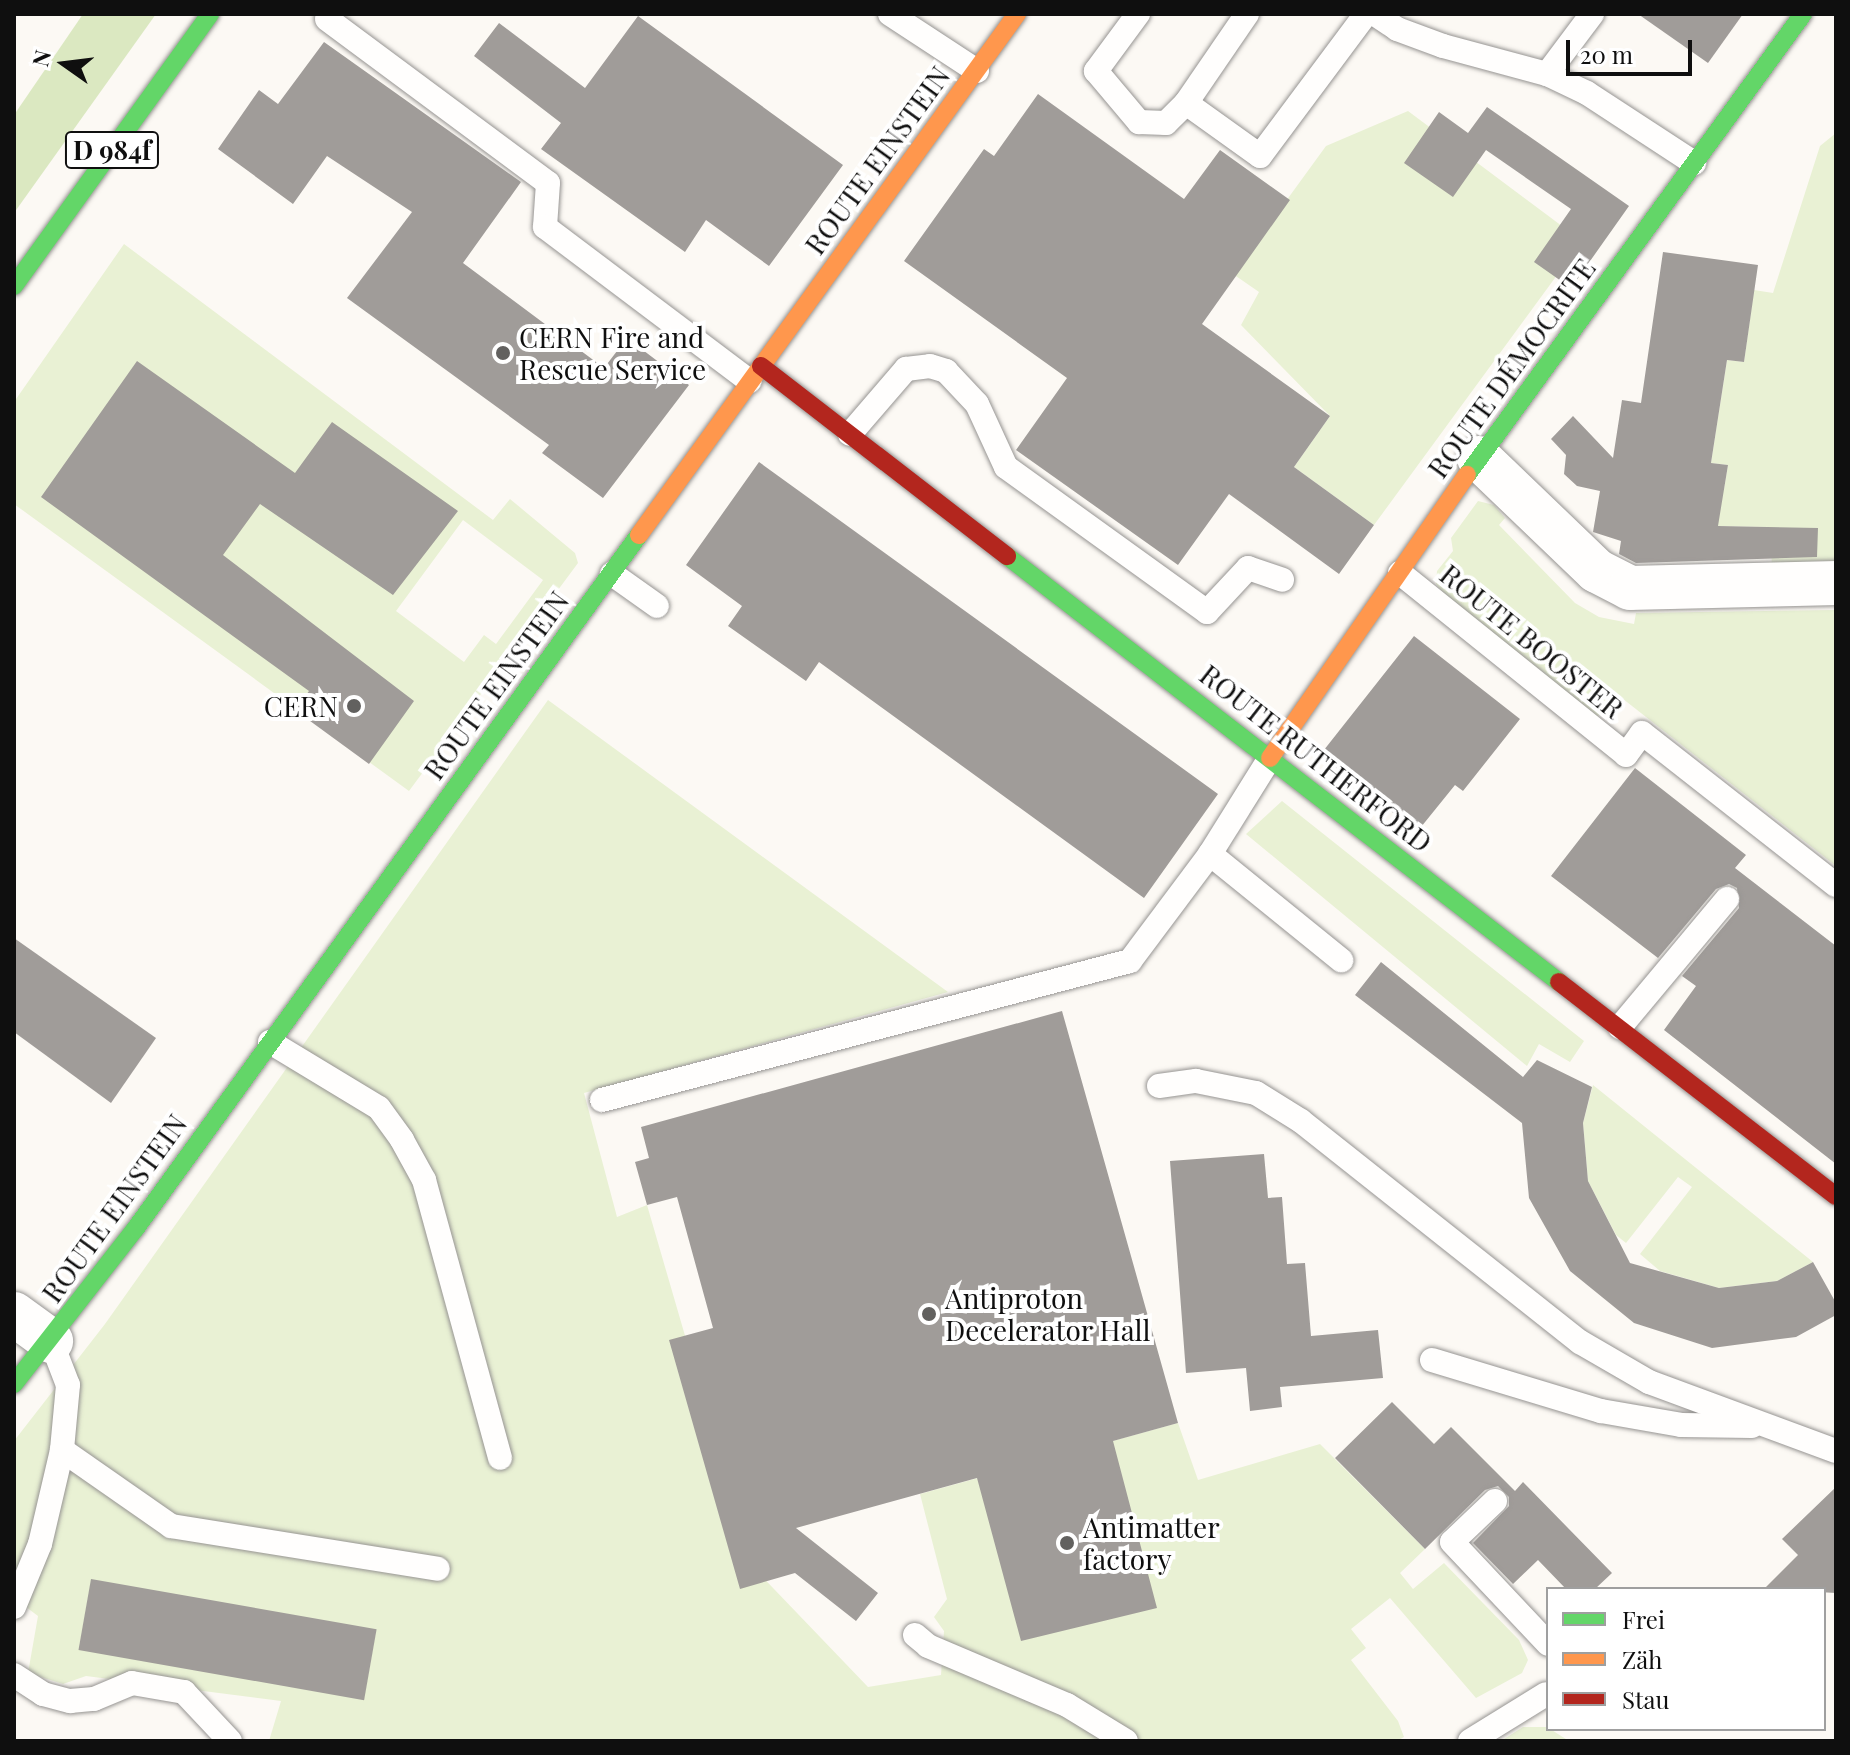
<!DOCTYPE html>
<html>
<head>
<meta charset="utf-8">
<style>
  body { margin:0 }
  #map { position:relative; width:1850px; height:1755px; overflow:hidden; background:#fcf9f4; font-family:"Playfair Display",serif }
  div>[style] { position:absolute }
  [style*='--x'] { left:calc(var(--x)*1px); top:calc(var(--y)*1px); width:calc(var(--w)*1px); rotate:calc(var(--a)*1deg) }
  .green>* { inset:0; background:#e9f1d4 }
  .forest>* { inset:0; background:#dbe8c1 }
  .building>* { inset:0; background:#a09c99; transform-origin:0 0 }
  .roads { filter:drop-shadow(0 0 2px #969492) drop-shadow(0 0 2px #969492) }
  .lane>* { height:24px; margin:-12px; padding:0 12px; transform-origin:12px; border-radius:12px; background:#fffefd }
  .street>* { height:44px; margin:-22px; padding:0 22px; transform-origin:22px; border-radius:22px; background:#fffefd }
  .fast>* { height:18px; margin:-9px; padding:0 9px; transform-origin:9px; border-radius:9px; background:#63d668 }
  .slow>* { height:18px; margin:-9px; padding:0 9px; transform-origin:9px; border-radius:9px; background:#ff974d }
  .jam>* { height:18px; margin:-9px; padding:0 9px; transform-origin:9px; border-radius:9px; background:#b3261e }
  .dots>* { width:22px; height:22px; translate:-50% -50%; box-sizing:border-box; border:4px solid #fff; border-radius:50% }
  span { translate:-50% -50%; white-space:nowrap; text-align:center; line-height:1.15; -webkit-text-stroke:8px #fff; paint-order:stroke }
  .shield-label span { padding:2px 6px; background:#fff; border:2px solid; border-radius:6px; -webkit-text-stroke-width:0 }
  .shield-label { font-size:26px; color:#0f0f0f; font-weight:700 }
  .street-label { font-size:28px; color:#0f0f0f }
  .poi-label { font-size:28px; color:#0f0f0f }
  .left { translate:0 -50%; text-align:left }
  .right { translate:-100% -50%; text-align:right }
  .frame { position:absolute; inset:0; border:16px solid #0f0f0f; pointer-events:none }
  .legend { position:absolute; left:1546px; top:1587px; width:280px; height:144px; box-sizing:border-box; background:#fff; border:2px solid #9f9f9f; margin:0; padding:10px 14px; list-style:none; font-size:24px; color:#0f0f0f }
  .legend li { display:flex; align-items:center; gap:16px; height:40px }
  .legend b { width:40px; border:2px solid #9f9f9f }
  .north { position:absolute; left:24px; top:24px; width:80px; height:80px; -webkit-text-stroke:6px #fff; paint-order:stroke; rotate:284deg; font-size:22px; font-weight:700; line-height:32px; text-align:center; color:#0f0f0f }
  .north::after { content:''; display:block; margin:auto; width:28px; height:36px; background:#0f0f0f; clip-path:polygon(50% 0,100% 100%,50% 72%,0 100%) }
  .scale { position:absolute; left:1566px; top:40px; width:126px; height:36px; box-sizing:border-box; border:4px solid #0f0f0f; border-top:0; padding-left:10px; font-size:24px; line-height:28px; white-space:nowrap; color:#0f0f0f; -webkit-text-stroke:6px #fff; paint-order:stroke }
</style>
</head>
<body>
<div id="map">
  <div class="green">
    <div style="clip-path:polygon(1408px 111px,1582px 241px,1374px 525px,1294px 467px,1330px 416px,1241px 325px,1259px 292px,1233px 274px,1326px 146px)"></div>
    <div style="clip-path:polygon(1836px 133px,1836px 565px,1772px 567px,1770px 527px,1704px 526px,1708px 487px,1724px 489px,1728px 465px,1711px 463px,1727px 360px,1744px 362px,1754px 290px,1773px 293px,1820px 146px)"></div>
    <div style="clip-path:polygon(evenodd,124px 244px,493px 520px,510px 499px,575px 553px,578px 563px,409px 791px,14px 504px,14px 402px,124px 244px,463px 520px,543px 580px,496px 644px,484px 635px,464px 662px,396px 611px,463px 520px)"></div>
    <div style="clip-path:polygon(1478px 501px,1494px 505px,1505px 518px,1499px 525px,1575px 603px,1599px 617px,1634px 624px,1636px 613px,1836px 610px,1836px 866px,1618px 695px,1596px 718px,1444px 594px,1436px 584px,1437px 571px,1453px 551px,1451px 538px)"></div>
    <div style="clip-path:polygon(548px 700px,948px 992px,584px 1093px,617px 1217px,647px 1205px,752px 1566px,868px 1687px,941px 1675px,944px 1631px,934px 1617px,947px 1599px,920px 1494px,1178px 1423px,1198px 1480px,1320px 1444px,1425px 1549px,1400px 1573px,1413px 1589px,1444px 1563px,1519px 1640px,1528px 1660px,1522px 1673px,1476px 1698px,1390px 1598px,1351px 1629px,1366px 1648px,1351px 1660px,1398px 1721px,1404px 1737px,1397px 1741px,269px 1741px,281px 1701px,86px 1676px,63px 1684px,28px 1673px,38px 1616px,14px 1598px,14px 1441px,105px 1324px)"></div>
    <div style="clip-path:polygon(1282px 801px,1584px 1041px,1570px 1062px,1539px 1044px,1527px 1066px,1246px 834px)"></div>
    <div style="clip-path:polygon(1593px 1085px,1813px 1262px,1777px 1281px,1719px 1288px,1660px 1271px,1640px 1254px,1692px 1187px,1678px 1177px,1626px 1243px,1616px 1235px,1588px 1181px,1583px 1123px)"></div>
    <div style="clip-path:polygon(1523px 1727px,1547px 1727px,1569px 1741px,1501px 1741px)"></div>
  </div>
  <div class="forest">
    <div style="clip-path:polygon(83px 14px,156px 14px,14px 213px,14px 115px)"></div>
  </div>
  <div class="building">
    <div style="clip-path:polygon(1638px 14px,1743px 14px,1708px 63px)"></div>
    <div style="clip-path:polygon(638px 16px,843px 165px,769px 266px,706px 220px,685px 252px,541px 149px,561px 123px,474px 56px,499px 23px,585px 88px)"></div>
    <div style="clip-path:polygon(324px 42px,521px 182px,463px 263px,604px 368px,627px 338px,689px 385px,603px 498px,542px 453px,549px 445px,347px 298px,412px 212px,327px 156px,293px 204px,218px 149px,259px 90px,278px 104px)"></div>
    <div style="clip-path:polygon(1038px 94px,1184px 199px,1220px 150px,1290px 200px,1202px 324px,1330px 416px,1294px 467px,1374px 525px,1339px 574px,1229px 494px,1178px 565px,1016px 450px,1067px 378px,904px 261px,984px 149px,994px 156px)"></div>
    <div style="clip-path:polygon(1487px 107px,1629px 206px,1571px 288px,1534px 262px,1571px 209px,1486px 150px,1453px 197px,1404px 163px,1439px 112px,1468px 133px)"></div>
    <div style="clip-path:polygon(1663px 252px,1758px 265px,1744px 362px,1727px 360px,1711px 463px,1728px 465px,1718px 526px,1818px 528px,1817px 557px,1636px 563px,1619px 554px,1621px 541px,1593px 532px,1600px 491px,1577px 486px,1564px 474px,1566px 455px,1551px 439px,1573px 416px,1613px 458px,1622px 400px,1641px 403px)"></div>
    <div style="clip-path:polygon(137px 361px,295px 473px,332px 422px,458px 511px,393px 595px,260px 504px,223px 555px,414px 701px,369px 764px,295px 710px,309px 691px,41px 497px)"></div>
    <div style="clip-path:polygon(759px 462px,1218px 794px,1144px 898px,819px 662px,806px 681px,728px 626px,742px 606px,686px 565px)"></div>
    <div style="clip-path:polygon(1414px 636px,1520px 719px,1463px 791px,1455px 785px,1417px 832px,1320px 755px)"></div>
    <div style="clip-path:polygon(1635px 768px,1746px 855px,1735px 868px,1836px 946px,1836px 1164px,1664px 1030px,1696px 986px,1682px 976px,1739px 908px,1737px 888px,1729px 884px,1716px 889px,1658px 958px,1551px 876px)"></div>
    <div style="clip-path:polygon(14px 938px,156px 1038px,111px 1103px,14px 1032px)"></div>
    <div style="clip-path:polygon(1381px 962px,1523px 1077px,1537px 1060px,1592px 1087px,1583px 1123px,1588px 1181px,1630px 1263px,1719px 1288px,1777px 1281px,1813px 1262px,1836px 1303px,1836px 1315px,1796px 1337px,1712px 1348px,1634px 1323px,1570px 1271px,1529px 1198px,1522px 1123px,1355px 995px)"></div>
    <div style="clip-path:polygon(1062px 1011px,1178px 1423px,1113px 1441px,1157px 1608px,1021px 1641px,977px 1478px,796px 1528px,878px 1593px,856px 1621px,795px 1573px,740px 1589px,669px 1340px,713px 1328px,677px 1197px,647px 1205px,635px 1162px,649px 1158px,641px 1127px)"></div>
    <div style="clip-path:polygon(1264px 1154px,1268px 1198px,1282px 1197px,1287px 1264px,1305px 1263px,1311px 1336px,1378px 1330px,1383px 1378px,1280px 1387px,1282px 1407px,1250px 1411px,1246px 1368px,1186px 1373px,1170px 1161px)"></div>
    <div style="clip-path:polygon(1392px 1402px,1434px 1444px,1451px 1427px,1515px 1491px,1523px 1482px,1612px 1573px,1595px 1589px,1566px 1589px,1538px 1560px,1513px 1584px,1473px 1543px,1509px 1506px,1509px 1497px,1498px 1486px,1485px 1490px,1425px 1549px,1335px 1458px)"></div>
    <div style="clip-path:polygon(1836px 1487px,1836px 1593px,1764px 1589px,1798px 1555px,1782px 1539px)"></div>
    <div style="left:91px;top:1579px;width:290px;height:72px;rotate:10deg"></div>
  </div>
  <div class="roads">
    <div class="lane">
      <div style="--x:890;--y:14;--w:104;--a:33.2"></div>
      <div style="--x:1138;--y:14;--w:71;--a:126.4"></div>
      <div style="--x:1096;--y:71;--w:67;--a:49.9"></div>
      <div style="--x:1139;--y:122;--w:27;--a:2"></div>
      <div style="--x:1166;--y:123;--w:28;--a:-45"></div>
      <div style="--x:1247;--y:14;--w:108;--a:124.4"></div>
      <div style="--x:1186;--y:103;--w:91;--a:35.6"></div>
      <div style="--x:1260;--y:156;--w:177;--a:-53.3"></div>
      <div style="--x:1375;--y:14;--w:27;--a:34"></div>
      <div style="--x:1397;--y:29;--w:49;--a:20.3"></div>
      <div style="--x:1443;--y:46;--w:108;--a:15.1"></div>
      <div style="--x:1547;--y:74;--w:44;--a:25.4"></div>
      <div style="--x:1587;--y:93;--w:128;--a:33.2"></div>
      <div style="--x:327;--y:19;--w:275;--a:36.6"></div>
      <div style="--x:548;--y:183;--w:44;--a:93.9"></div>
      <div style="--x:545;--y:227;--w:256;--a:37"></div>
      <div style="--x:1547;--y:74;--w:75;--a:-53.1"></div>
      <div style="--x:850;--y:434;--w:86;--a:-49.3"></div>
      <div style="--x:906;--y:369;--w:24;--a:-7"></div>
      <div style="--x:930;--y:366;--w:17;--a:17"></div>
      <div style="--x:946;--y:371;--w:45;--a:46.8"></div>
      <div style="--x:977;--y:404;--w:69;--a:65.3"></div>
      <div style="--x:1006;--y:467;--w:248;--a:35.8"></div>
      <div style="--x:1207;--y:612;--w:60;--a:-47"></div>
      <div style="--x:1248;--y:568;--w:36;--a:19"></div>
      <div style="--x:1400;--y:573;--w:290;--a:38.8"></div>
      <div style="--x:1626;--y:755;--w:27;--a:-54"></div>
      <div style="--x:1642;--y:733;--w:246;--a:38.1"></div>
      <div style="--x:612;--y:574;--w:55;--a:35.4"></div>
      <div style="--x:1210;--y:854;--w:169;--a:39"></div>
      <div style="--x:1620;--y:1027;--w:167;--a:-50.1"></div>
      <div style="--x:270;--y:1042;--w:127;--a:31.2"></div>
      <div style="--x:379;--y:1108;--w:39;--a:54"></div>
      <div style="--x:402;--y:1140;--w:46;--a:61.2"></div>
      <div style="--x:424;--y:1180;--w:288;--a:74.7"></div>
      <div style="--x:1159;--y:1086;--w:37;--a:-8"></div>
      <div style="--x:1196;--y:1081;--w:61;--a:11.3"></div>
      <div style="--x:1256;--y:1093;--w:53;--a:31.9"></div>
      <div style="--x:1301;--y:1121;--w:356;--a:38.4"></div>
      <div style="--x:1580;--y:1342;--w:80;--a:30.1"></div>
      <div style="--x:1649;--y:1382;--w:199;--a:20.3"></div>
      <div style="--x:602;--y:1100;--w:546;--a:-14.75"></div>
      <div style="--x:1130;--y:961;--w:134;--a:-53.2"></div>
      <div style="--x:1210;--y:854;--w:113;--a:-58"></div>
      <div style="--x:51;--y:1341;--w:47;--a:68.9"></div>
      <div style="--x:68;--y:1385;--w:65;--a:95.3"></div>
      <div style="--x:62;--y:1450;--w:133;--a:34.9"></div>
      <div style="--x:171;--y:1526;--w:270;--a:9.1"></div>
      <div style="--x:1432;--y:1360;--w:177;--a:16.8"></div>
      <div style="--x:1601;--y:1411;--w:81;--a:9.9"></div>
      <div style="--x:1681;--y:1425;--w:71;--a:0.8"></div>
      <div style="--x:1495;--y:1501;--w:59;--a:136.4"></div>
      <div style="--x:1452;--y:1542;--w:140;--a:46.7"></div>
      <div style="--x:14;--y:1607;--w:68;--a:-67.6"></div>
      <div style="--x:40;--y:1544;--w:97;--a:-76.8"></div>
      <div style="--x:915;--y:1635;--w:17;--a:40"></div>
      <div style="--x:928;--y:1646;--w:151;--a:23"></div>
      <div style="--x:1067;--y:1705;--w:69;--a:31.4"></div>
      <div style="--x:14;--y:1675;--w:35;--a:33"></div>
      <div style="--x:43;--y:1694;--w:28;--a:15"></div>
      <div style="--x:70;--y:1701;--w:24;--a:-5"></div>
      <div style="--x:94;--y:1699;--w:41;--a:-22.8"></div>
      <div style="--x:132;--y:1683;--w:53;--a:9.8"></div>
      <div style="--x:184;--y:1692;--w:67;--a:46.8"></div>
      <div style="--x:1470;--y:1741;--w:89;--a:-31.7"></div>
    </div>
    <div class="street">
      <div style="--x:1479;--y:458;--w:163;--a:43.8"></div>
      <div style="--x:1597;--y:571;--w:37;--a:27"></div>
      <div style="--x:1630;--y:588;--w:206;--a:-1.4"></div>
      <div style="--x:14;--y:1314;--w:46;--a:36.1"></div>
    </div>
    <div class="fast">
      <div style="--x:14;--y:286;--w:335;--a:-54.2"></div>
      <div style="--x:1467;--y:475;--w:570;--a:-53.91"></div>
      <div style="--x:1007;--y:556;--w:697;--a:37.66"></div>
      <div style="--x:14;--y:1384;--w:198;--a:-52"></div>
      <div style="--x:136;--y:1228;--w:856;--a:-54.03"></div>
    </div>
    <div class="slow">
      <div style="--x:639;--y:535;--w:644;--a:-54.04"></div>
      <div style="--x:1270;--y:758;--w:345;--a:-55.2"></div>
    </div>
    <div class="jam">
      <div style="--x:761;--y:366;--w:311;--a:37.7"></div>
      <div style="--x:1559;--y:982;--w:350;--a:37.7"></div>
    </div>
  </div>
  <div class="dots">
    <div style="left:503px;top:353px;background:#62615f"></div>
    <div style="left:354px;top:706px;background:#62615f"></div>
    <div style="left:929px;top:1314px;background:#62615f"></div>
    <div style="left:1067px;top:1543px;background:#62615f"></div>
  </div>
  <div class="shield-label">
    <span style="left:112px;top:150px">D 984f</span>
  </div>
  <div class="street-label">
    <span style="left:877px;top:160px;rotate:-54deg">ROUTE EINSTEIN</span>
    <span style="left:1511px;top:368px;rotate:-54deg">ROUTE DÉMOCRITE</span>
    <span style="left:1532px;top:641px;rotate:39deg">ROUTE BOOSTER</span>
    <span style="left:496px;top:685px;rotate:-54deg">ROUTE EINSTEIN</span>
    <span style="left:1316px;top:758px;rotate:38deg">ROUTE RUTHERFORD</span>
    <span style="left:114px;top:1208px;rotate:-54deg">ROUTE EINSTEIN</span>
  </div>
  <div class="poi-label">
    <span class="left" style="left:519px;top:353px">CERN Fire and<br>Rescue Service</span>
    <span class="right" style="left:338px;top:706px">CERN</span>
    <span class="left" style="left:945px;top:1314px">Antiproton<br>Decelerator Hall</span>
    <span class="left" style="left:1083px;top:1543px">Antimatter<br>factory</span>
  </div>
  <div class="frame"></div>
  <ul class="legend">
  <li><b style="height:10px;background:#63d668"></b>Frei</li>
  <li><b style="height:10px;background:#ff974d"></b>Zäh</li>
  <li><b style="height:10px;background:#b3261e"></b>Stau</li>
  </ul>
  <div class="north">N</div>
  <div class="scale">20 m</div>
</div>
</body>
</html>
